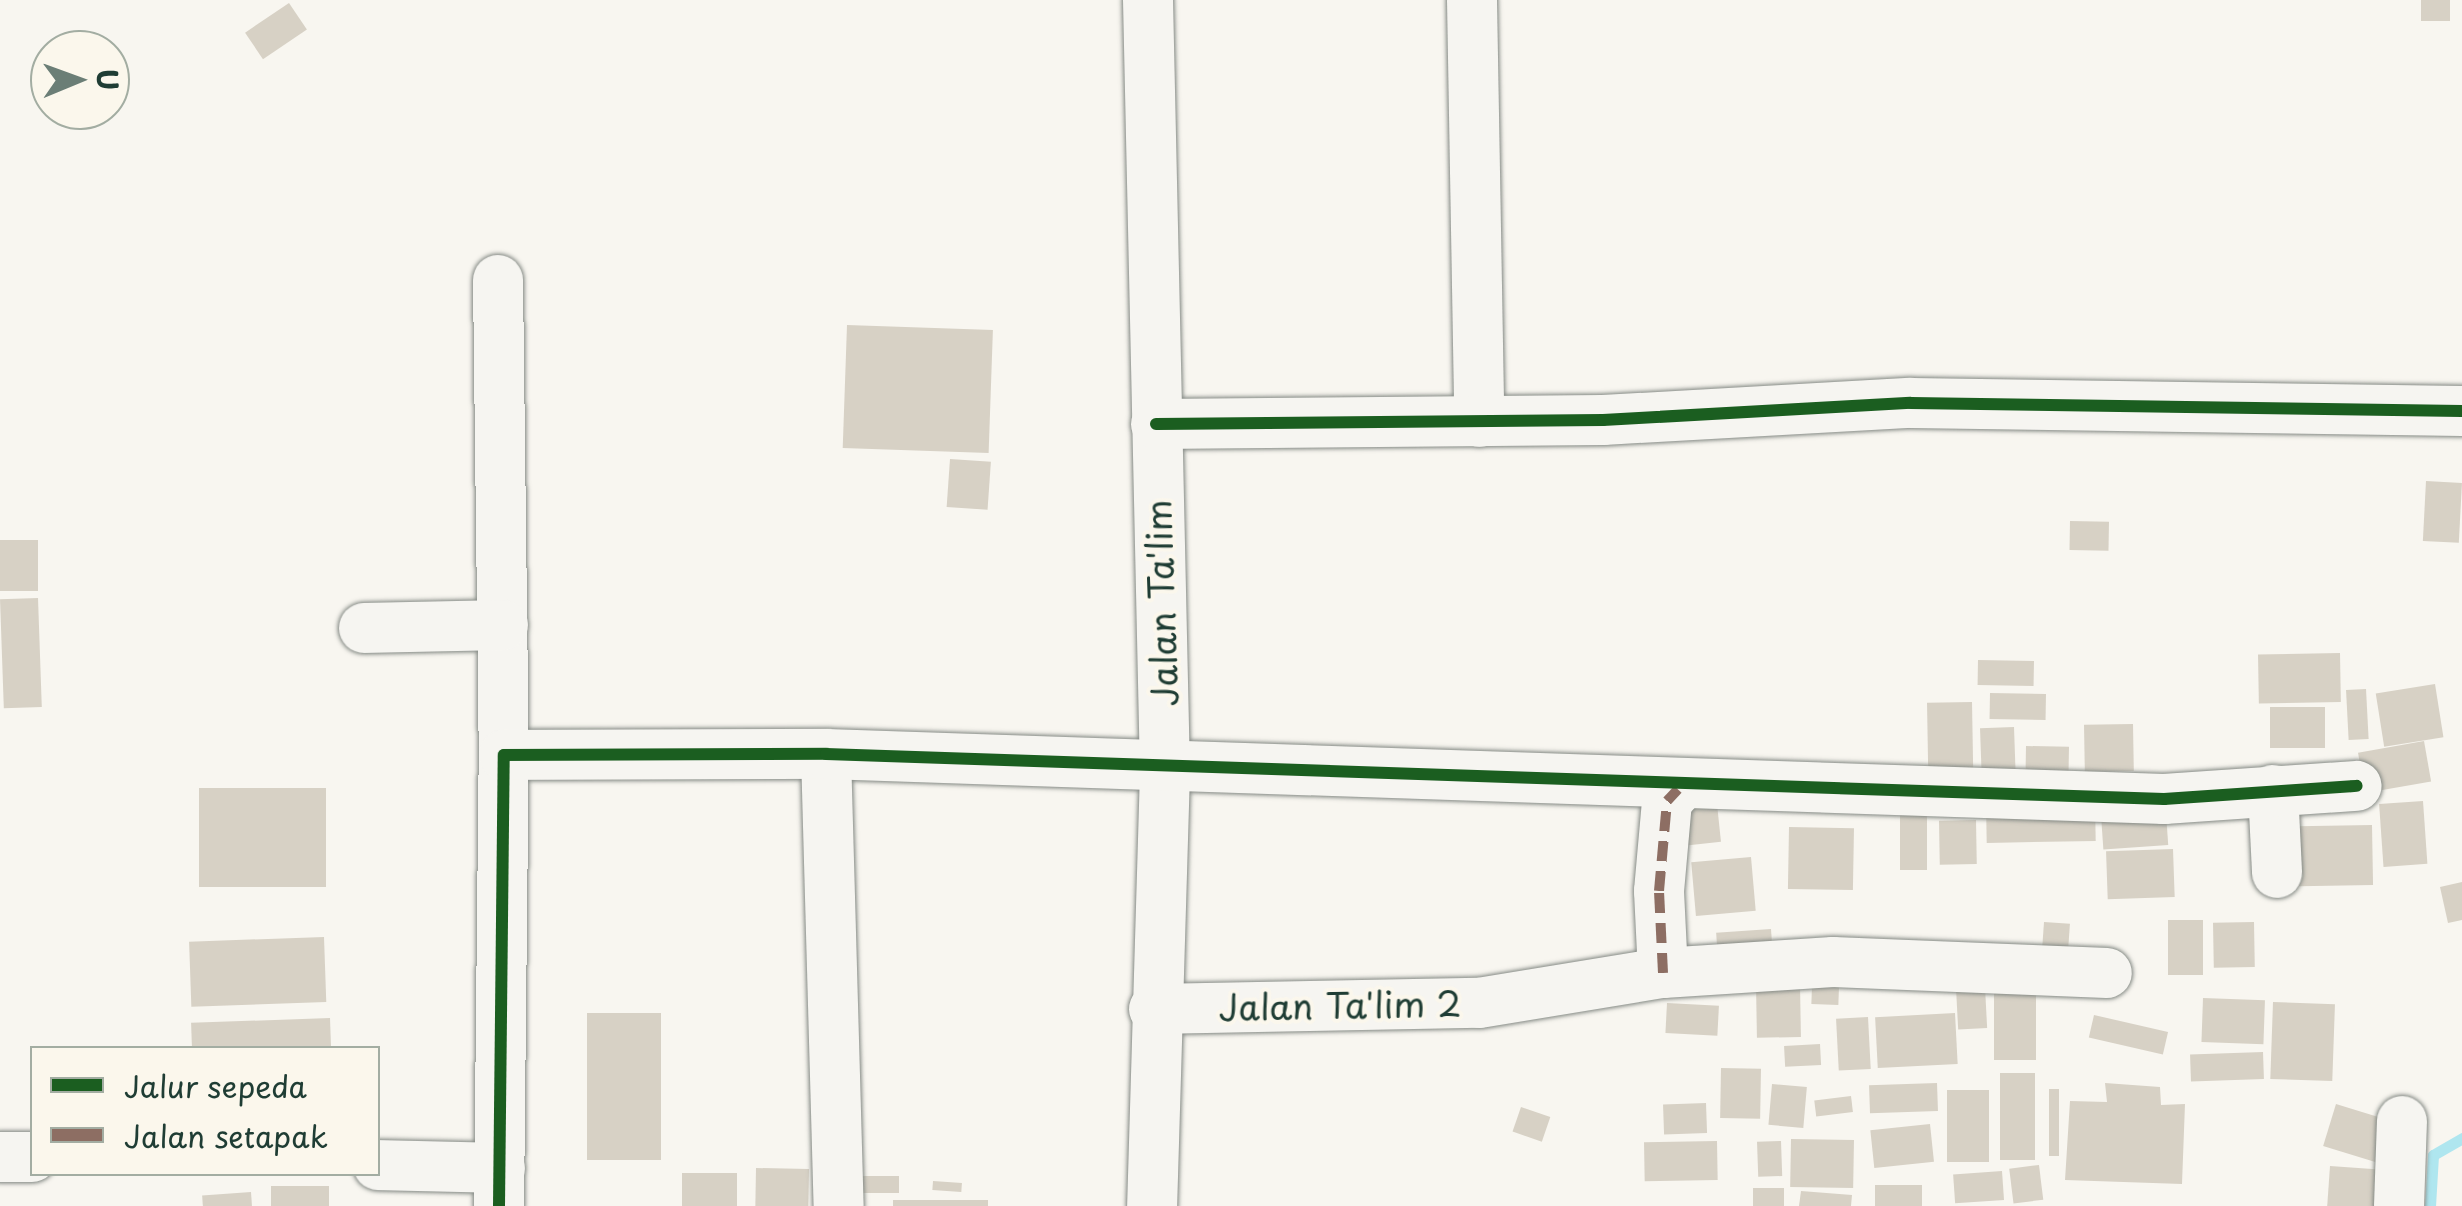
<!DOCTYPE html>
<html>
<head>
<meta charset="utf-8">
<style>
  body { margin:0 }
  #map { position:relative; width:2462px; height:1206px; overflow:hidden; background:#f8f6f0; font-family:"Playpen Sans",sans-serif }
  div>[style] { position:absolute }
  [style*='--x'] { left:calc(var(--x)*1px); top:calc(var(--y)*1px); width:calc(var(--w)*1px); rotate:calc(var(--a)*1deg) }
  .stream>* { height:11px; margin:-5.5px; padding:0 5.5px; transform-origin:5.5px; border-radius:5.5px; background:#afe6ef }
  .building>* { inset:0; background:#d7d1c5; transform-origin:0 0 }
  .roads { filter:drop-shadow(0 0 2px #868b86) drop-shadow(0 0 2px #868b86) }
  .minor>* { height:50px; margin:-25px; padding:0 25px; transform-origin:25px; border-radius:25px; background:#f6f5f1 }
  .quiet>* { height:10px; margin-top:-5px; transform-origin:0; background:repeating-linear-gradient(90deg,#8d6e63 0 20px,transparent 0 30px) }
  .cycleway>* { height:12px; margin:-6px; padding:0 6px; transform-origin:6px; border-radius:6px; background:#1b5e20 }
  span { translate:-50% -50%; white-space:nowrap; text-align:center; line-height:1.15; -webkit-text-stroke:8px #fbf7ec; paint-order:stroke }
  .street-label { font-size:35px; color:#1f3d34 }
  .legend { position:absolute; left:30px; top:1046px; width:350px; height:130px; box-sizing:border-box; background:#fbf7ec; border:2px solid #a3ada2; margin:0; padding:12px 18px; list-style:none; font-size:30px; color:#1f3d34 }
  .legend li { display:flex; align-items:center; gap:20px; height:50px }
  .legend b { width:50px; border:2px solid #a3ada2 }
  .north { position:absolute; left:30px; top:30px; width:100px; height:100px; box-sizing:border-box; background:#fbf7ec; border:2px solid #a3ada2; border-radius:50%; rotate:89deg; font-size:28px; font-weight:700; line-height:40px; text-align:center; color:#1f3d34 }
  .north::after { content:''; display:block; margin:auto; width:35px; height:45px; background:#6b7e76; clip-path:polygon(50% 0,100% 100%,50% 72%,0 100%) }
</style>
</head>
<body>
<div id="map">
  <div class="stream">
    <div style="--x:2430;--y:1206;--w:51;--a:-86.6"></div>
    <div style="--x:2433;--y:1155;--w:34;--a:-30"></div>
  </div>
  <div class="building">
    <div style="left:2421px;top:0;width:29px;height:21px"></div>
    <div style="left:289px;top:3px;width:32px;height:53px;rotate:56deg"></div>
    <div style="left:847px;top:325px;width:146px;height:123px;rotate:2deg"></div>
    <div style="left:950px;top:459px;width:41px;height:48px;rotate:4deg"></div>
    <div style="left:2426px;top:481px;width:36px;height:60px;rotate:3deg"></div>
    <div style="left:2070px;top:521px;width:39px;height:29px;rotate:1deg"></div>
    <div style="left:0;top:540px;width:38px;height:51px"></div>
    <div style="left:38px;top:598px;width:109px;height:38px;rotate:88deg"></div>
    <div style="left:2340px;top:653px;width:49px;height:82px;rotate:89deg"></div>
    <div style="left:1978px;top:660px;width:56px;height:25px;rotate:1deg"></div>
    <div style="left:2435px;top:684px;width:54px;height:60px;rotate:81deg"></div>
    <div style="left:2366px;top:689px;width:50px;height:20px;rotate:87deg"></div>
    <div style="left:1990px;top:693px;width:56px;height:26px;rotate:1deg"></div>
    <div style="left:1972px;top:702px;width:68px;height:45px;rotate:89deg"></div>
    <div style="left:2325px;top:707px;width:41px;height:55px;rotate:90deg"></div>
    <div style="left:2133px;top:724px;width:47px;height:49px;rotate:89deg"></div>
    <div style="left:2014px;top:727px;width:61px;height:34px;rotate:88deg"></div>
    <div style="left:2424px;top:741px;width:41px;height:67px;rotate:80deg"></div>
    <div style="left:2026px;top:746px;width:43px;height:45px;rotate:1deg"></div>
    <div style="left:199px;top:788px;width:127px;height:99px"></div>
    <div style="left:2095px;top:801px;width:40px;height:109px;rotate:89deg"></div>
    <div style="left:2423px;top:801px;width:63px;height:44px;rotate:86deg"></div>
    <div style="left:1900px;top:803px;width:27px;height:67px"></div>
    <div style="left:1717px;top:804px;width:38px;height:37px;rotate:84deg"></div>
    <div style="left:2166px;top:813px;width:32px;height:65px;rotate:86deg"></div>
    <div style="left:1976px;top:820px;width:44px;height:37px;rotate:89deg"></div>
    <div style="left:2372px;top:825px;width:60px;height:74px;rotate:89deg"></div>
    <div style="left:1789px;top:827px;width:65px;height:62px;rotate:1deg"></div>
    <div style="left:2173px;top:849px;width:48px;height:67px;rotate:88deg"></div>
    <div style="left:1751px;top:857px;width:54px;height:60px;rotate:85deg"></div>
    <div style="clip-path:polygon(2462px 882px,2462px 920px,2448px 923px,2440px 887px)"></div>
    <div style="left:2168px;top:920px;width:35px;height:55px"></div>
    <div style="left:2044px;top:922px;width:26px;height:30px;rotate:4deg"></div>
    <div style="left:2254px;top:922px;width:45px;height:41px;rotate:89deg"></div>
    <div style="left:1771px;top:929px;width:31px;height:55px;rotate:86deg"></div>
    <div style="left:324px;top:937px;width:65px;height:135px;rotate:88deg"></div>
    <div style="left:1984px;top:968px;width:60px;height:29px;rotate:87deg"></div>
    <div style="left:1800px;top:984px;width:53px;height:44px;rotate:89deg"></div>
    <div style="left:1812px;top:986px;width:27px;height:18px;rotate:2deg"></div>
    <div style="left:1994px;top:993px;width:42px;height:67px"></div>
    <div style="left:2203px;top:998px;width:62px;height:44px;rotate:2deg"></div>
    <div style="left:2273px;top:1002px;width:62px;height:77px;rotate:2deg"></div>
    <div style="left:1667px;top:1003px;width:52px;height:30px;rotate:3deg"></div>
    <div style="left:587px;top:1013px;width:74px;height:147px"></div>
    <div style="left:1955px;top:1013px;width:51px;height:80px;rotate:87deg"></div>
    <div style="left:2094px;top:1015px;width:76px;height:23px;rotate:13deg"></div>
    <div style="left:1868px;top:1017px;width:52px;height:32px;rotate:87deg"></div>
    <div style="left:330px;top:1018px;width:30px;height:139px;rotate:88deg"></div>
    <div style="left:1820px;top:1044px;width:21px;height:36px;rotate:87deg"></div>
    <div style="left:2263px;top:1052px;width:27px;height:73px;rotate:88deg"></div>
    <div style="left:1721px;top:1068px;width:40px;height:50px;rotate:1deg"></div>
    <div style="left:2000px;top:1073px;width:35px;height:87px"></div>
    <div style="left:1937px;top:1083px;width:28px;height:68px;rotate:88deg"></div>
    <div style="clip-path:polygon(2105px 1083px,2160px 1087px,2161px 1105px,2185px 1104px,2182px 1184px,2065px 1180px,2070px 1101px,2107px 1102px)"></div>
    <div style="left:1772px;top:1084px;width:35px;height:41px;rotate:5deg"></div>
    <div style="left:2049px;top:1089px;width:10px;height:67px"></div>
    <div style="left:1947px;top:1090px;width:42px;height:72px"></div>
    <div style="left:1851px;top:1096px;width:16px;height:37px;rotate:83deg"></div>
    <div style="left:1706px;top:1103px;width:30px;height:43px;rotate:88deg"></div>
    <div style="left:2336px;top:1104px;width:57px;height:44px;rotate:17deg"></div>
    <div style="left:1521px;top:1107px;width:31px;height:26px;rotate:19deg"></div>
    <div style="left:1930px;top:1124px;width:38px;height:60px;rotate:84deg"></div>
    <div style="left:1791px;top:1139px;width:63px;height:48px;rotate:1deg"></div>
    <div style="left:1717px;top:1141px;width:39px;height:73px;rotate:89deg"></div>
    <div style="left:1781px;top:1141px;width:35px;height:24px;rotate:88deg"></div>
    <div style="left:2039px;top:1165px;width:35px;height:30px;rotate:83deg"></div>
    <div style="left:2330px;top:1166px;width:53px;height:40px;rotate:4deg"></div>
    <div style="left:756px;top:1168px;width:53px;height:38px;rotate:1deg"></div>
    <div style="left:2002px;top:1171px;width:29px;height:49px;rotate:86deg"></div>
    <div style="left:737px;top:1173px;width:33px;height:55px;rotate:90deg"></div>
    <div style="left:856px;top:1176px;width:43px;height:17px"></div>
    <div style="left:933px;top:1181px;width:29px;height:9px;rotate:4deg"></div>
    <div style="left:1922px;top:1185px;width:21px;height:47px;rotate:90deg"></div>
    <div style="left:271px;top:1186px;width:58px;height:20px"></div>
    <div style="left:1753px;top:1188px;width:31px;height:18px"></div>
    <div style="clip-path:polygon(1801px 1191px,1852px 1195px,1851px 1206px,1799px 1206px)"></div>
    <div style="left:251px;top:1192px;width:14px;height:49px;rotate:86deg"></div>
    <div style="left:893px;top:1200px;width:95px;height:6px"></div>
  </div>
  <div class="roads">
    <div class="minor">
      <div style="--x:1148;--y:0;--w:772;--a:88.74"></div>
      <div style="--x:1165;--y:772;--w:434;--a:91.7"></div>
      <div style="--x:1472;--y:0;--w:422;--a:89"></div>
      <div style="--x:498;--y:280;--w:475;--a:89.3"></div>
      <div style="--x:1156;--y:424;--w:447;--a:-0.5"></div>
      <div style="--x:1603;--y:420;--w:308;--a:-3.2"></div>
      <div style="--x:1911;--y:403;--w:551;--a:0.83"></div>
      <div style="--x:364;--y:628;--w:139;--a:-1.2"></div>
      <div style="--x:826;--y:754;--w:452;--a:88.4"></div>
      <div style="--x:2273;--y:790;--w:83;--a:87.2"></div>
      <div style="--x:1663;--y:973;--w:82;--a:-92.8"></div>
      <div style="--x:1659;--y:891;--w:90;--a:-84.9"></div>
      <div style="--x:1667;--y:801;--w:16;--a:-47"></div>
      <div style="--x:1154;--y:1009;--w:325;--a:-1.1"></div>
      <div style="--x:1479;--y:1003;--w:186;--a:-9.3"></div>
      <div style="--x:1663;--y:973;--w:170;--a:-3.7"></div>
      <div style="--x:1833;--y:962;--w:274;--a:2.3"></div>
      <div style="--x:0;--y:1157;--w:32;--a:0"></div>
      <div style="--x:378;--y:1165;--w:122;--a:1.4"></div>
      <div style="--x:499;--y:1206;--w:451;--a:-89.4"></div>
      <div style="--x:504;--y:755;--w:322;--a:-0.2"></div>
      <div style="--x:826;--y:754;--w:1339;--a:1.93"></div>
      <div style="--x:2164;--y:799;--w:193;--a:-3.9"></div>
      <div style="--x:2399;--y:1206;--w:85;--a:-88"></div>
    </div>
  </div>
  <div class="quiet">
    <div style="--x:1663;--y:973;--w:82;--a:-92.8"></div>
    <div style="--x:1659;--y:891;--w:90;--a:-84.9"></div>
    <div style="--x:1667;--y:801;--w:16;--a:-47"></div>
  </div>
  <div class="cycleway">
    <div style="--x:1156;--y:424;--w:447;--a:-0.5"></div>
    <div style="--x:1603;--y:420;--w:308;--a:-3.2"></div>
    <div style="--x:1911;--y:403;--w:551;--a:0.83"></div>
    <div style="--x:499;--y:1206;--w:451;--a:-89.4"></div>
    <div style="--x:504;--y:755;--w:322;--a:-0.2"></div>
    <div style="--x:826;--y:754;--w:1339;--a:1.93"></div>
    <div style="--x:2164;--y:799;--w:193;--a:-3.9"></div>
  </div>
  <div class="street-label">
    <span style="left:1161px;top:603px;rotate:-92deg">Jalan Ta'lim</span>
    <span style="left:1340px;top:1005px;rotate:-1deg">Jalan Ta'lim 2</span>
  </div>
  <ul class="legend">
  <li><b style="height:12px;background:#1b5e20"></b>Jalur sepeda</li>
  <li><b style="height:12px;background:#8d6e63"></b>Jalan setapak</li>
  </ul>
  <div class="north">U</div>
</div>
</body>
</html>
